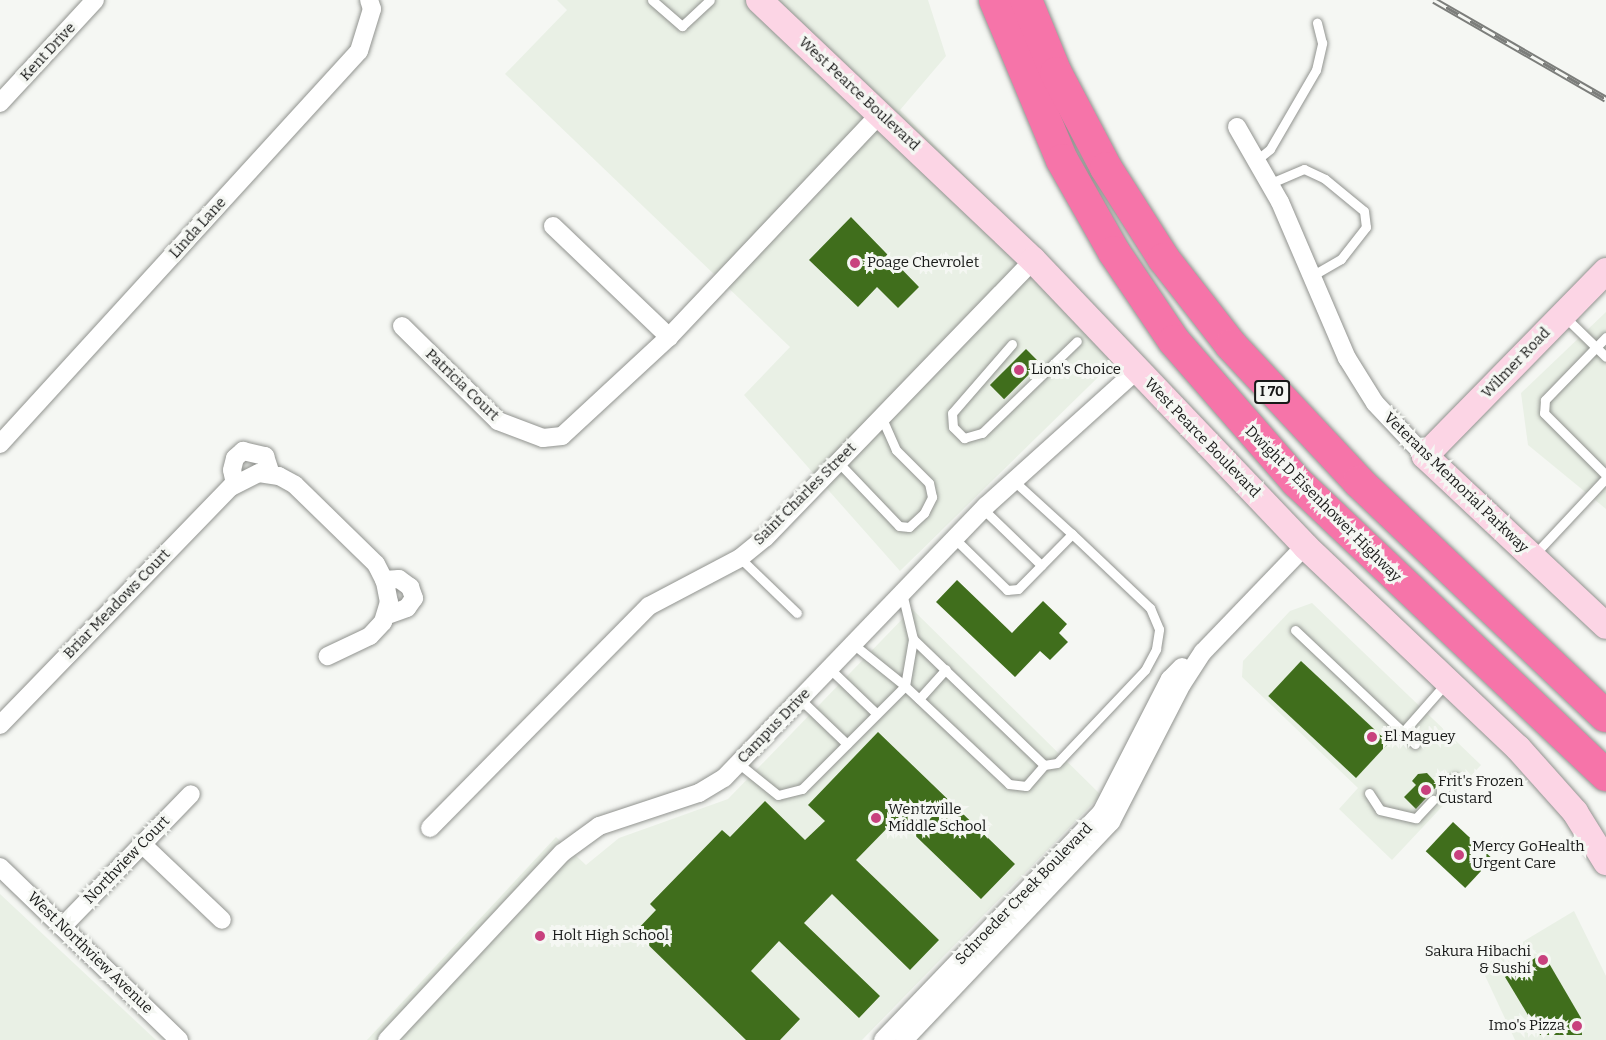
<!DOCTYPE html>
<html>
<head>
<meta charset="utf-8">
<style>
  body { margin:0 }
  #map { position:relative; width:1606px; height:1040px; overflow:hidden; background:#f5f7f3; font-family:Bitter,serif }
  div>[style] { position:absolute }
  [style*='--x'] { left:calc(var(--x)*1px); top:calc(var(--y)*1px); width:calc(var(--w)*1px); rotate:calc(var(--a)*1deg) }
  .built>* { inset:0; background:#e9f0e5 }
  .building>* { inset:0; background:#406e1c; transform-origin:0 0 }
  .roads { filter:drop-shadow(0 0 2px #91938f) drop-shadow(0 0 2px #91938f) }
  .lane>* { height:9px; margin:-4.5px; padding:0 4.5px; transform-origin:4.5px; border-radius:4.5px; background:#fff }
  .street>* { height:18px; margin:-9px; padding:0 9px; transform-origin:9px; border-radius:9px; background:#fff }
  .secondary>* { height:26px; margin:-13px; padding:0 13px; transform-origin:13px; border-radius:13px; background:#fcd5e5 }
  .highway>* { height:32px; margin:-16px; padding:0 16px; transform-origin:16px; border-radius:16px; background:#f674a9 }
  .rail>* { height:7px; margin-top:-3.5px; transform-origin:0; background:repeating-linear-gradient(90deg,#f5f7f3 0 14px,#7c7e7b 0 28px); box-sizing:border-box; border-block:2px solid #7c7e7b }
  .dots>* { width:16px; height:16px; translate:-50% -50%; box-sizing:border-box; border:3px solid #f5f7f3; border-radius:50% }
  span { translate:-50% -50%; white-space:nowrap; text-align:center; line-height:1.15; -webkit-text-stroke:6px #f5f7f3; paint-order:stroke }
  .shield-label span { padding:2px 4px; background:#f5f7f3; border:2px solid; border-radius:4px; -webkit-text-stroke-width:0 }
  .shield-label { font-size:14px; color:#181918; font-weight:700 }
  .street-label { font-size:15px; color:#181918 }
  .poi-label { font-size:15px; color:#181918 }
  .left { translate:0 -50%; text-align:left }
  .right { translate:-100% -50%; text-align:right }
</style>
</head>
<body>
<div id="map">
  <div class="built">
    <div style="clip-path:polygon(557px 0,928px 0,946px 56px,900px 110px,1132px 344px,900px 571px,744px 395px,790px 347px,505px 74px,567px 10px)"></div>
    <div style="clip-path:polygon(1606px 312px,1606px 509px,1528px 445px,1521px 393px)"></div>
    <div style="clip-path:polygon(1312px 603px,1481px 765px,1392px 860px,1339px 809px,1358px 788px,1242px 677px,1243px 661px,1290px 611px)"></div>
    <div style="clip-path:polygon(912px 609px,1101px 795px,862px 1040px,367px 1040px,556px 837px,586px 865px,619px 838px,728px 799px)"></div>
    <div style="clip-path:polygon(0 894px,156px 1040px,0 1040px)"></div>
    <div style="clip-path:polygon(1574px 911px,1606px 976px,1606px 1040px,1515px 1040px,1481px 967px)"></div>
  </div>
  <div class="building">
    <div style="clip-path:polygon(851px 217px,919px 287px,898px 308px,877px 287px,858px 307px,809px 260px)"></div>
    <div style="left:1026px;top:349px;width:20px;height:51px;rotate:45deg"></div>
    <div style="clip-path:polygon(957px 580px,1012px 633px,1043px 601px,1067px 624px,1059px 633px,1068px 642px,1050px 660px,1040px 651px,1015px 677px,936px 602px)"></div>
    <div style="left:1301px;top:661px;width:120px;height:48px;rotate:43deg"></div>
    <div style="clip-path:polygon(878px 732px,1015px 864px,981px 899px,897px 818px,856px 860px,939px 940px,910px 970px,832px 894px,804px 923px,880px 996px,859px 1018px,779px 941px,751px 971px,800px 1019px,780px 1040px,746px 1040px,635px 932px,656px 910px,650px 904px,722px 830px,730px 837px,765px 801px,805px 840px,825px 821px,808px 805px)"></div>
    <div style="clip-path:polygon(1427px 773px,1438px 785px,1416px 809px,1404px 797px,1416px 785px,1412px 781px,1418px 774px)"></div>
    <div style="left:1453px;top:822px;width:54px;height:40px;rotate:43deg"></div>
    <div style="clip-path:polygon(1543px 953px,1581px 1018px,1582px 1035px,1540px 1035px,1505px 977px)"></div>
  </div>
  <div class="roads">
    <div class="lane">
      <div style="--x:652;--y:0;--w:40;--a:41"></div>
      <div style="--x:682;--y:26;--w:38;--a:-43"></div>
      <div style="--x:1259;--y:158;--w:14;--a:-39"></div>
      <div style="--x:1270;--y:149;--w:91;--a:-59.8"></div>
      <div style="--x:1316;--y:70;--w:28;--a:-77"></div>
      <div style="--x:1322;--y:43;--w:21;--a:-104"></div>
      <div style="--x:1271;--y:183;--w:36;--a:-23"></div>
      <div style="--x:1304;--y:169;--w:23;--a:25"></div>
      <div style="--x:1325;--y:179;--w:50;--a:39.4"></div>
      <div style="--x:1364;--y:211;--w:16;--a:83"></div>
      <div style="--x:1366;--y:227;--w:41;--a:128"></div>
      <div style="--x:1341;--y:259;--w:32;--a:150"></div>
      <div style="--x:1565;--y:317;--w:57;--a:44.3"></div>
      <div style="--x:1606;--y:337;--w:88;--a:134.1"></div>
      <div style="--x:1545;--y:400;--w:13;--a:94"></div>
      <div style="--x:1544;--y:413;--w:88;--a:45"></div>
      <div style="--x:1012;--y:344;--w:91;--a:131"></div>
      <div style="--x:952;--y:413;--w:14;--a:86"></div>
      <div style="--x:953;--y:427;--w:16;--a:45"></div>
      <div style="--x:964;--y:438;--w:19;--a:-16"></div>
      <div style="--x:982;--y:433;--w:132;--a:-44.1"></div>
      <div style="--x:838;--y:462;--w:88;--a:46.4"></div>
      <div style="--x:899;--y:526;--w:10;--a:6"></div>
      <div style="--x:909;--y:527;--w:21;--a:-43"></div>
      <div style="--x:924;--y:513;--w:18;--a:-63"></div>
      <div style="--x:932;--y:497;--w:14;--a:-102"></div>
      <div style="--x:929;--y:483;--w:47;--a:-135"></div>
      <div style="--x:896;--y:450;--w:37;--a:-114"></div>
      <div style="--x:983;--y:509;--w:81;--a:44"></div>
      <div style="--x:955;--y:539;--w:73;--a:44.4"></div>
      <div style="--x:1007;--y:590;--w:11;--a:-5"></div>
      <div style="--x:1018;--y:589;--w:77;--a:-45.5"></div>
      <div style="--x:1072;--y:534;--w:79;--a:-137.6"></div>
      <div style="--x:1534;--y:555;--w:105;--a:-46.9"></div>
      <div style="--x:740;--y:558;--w:79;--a:44"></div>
      <div style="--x:1295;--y:630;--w:149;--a:43.4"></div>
      <div style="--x:1403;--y:732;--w:65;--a:-48.7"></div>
      <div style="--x:853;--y:644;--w:67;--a:38.9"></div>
      <div style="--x:905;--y:686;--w:143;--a:43.3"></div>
      <div style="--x:1009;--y:784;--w:17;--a:7"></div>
      <div style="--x:1026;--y:786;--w:28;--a:-49"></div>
      <div style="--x:1044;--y:765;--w:182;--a:-136.1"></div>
      <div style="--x:913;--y:639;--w:47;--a:-103.4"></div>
      <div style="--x:829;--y:668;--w:66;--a:43.8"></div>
      <div style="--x:800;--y:699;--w:65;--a:43.8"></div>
      <div style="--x:919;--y:699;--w:40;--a:-48"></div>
      <div style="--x:1403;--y:732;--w:17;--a:45"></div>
      <div style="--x:738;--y:763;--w:51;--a:38.7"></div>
      <div style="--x:778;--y:795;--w:25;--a:-14"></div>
      <div style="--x:802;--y:789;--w:146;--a:-45"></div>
      <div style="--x:905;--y:686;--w:48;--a:-80.3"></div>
      <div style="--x:1044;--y:765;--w:13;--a:-9"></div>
      <div style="--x:1057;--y:763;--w:128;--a:-46.6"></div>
      <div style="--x:1145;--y:670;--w:24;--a:-62"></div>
      <div style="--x:1156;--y:649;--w:20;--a:-81"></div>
      <div style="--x:1159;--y:629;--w:23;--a:-113"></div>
      <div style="--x:1150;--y:608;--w:108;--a:-136.5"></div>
      <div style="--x:1441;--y:792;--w:20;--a:-45"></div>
      <div style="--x:1369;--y:793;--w:20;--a:57"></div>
      <div style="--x:1380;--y:810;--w:37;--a:13"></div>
      <div style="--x:1416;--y:818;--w:25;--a:-47"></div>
    </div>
    <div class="street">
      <div style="--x:0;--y:103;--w:140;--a:-47.3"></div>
      <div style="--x:1237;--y:127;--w:86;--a:60.2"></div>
      <div style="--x:1280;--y:202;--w:170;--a:66.8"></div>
      <div style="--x:1347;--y:358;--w:53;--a:58.1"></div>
      <div style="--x:1375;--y:403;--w:73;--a:46.7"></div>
      <div style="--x:553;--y:226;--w:161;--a:43.7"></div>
      <div style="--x:669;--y:337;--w:308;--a:-46.6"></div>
      <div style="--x:402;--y:326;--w:135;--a:44.7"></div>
      <div style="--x:498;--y:421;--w:48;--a:20.7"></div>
      <div style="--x:543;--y:438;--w:19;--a:-6"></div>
      <div style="--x:562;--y:436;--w:146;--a:-42.8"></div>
      <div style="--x:0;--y:444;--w:532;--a:-47.59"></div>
      <div style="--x:359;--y:51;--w:44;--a:-72.8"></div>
      <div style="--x:372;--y:9;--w:9;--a:-108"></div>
      <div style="--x:235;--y:484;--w:14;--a:-102"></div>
      <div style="--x:232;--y:470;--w:12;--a:-76"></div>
      <div style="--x:235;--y:458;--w:11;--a:-41"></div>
      <div style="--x:243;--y:451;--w:23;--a:13"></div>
      <div style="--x:265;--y:456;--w:19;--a:72"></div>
      <div style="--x:384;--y:580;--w:15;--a:-4"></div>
      <div style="--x:399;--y:579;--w:14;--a:36"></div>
      <div style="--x:410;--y:587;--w:12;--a:70"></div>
      <div style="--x:414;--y:598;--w:12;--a:125"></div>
      <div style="--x:407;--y:608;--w:23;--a:160"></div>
      <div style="--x:0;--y:725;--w:332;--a:-45.9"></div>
      <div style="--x:231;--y:487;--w:31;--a:-27"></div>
      <div style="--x:259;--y:473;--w:20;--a:9"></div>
      <div style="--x:279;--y:476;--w:18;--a:29"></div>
      <div style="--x:295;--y:485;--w:113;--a:44.3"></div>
      <div style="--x:376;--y:564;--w:20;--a:63"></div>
      <div style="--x:385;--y:582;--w:20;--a:79"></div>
      <div style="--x:389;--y:602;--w:21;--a:107"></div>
      <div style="--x:383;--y:622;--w:19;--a:133"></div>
      <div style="--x:370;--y:636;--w:47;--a:154.5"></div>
      <div style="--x:430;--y:828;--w:312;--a:-45.4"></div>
      <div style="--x:649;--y:606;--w:103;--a:-27.8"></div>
      <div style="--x:740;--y:558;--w:32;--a:-39"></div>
      <div style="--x:765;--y:538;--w:386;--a:-46"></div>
      <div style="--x:142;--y:844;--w:110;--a:43.5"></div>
      <div style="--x:0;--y:867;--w:249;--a:44"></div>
      <div style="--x:62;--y:927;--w:185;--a:-45.9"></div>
      <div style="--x:387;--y:1040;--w:256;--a:-46.9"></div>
      <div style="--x:562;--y:853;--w:46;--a:-36.1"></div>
      <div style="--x:599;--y:826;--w:105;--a:-18.3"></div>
      <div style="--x:699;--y:793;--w:29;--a:-31"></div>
      <div style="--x:724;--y:778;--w:378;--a:-46.1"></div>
      <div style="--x:986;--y:506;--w:203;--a:-42"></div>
      <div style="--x:883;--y:1040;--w:315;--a:-46.2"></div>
      <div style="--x:1101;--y:813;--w:151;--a:-62.8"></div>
      <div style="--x:1170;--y:679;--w:17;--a:-45"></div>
      <div style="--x:904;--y:1040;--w:301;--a:-46.5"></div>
      <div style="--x:1111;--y:822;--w:155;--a:-62.8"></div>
      <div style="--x:1182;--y:684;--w:38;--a:-57"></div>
      <div style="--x:1203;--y:652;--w:147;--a:-46.1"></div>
    </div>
    <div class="secondary">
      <div style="--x:759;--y:0;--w:378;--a:43.5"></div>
      <div style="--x:1033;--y:260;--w:395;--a:46.4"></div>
      <div style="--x:1305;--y:546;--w:294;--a:43.5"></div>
      <div style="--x:1518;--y:748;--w:86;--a:48.3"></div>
      <div style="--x:1575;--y:812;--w:59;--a:58.2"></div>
      <div style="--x:1606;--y:271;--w:259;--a:134.4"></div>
      <div style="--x:1425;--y:456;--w:248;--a:43.2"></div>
    </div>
    <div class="highway">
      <div style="--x:995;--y:0;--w:173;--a:67.3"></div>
      <div style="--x:1062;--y:160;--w:106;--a:60.5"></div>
      <div style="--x:1114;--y:252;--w:107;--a:56"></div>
      <div style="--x:1174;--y:341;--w:187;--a:48.9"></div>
      <div style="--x:1297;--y:482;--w:426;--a:43.5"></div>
      <div style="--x:1026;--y:0;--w:79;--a:67.7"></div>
      <div style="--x:1056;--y:73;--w:107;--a:62.2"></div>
      <div style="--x:1106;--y:168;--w:108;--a:57.5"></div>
      <div style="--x:1164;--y:259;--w:109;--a:52.1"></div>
      <div style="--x:1231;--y:345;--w:187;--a:46.9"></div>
      <div style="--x:1359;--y:482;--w:340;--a:43.5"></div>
    </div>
  </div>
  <div class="rail">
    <div style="--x:1434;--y:0;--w:198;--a:29.9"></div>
  </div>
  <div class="dots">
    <div style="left:855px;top:263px;background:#c8417e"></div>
    <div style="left:1019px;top:370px;background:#c8417e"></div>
    <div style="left:1372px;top:737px;background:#c8417e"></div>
    <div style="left:1426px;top:790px;background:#c8417e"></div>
    <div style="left:876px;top:818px;background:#c8417e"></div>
    <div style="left:1459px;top:855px;background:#c8417e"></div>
    <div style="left:540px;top:936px;background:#c8417e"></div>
    <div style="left:1543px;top:960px;background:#c8417e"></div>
    <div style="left:1577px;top:1026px;background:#c8417e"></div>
  </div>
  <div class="shield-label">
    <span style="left:1272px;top:392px">I 70</span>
  </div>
  <div class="street-label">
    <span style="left:48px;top:52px;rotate:-47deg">Kent Drive</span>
    <span style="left:859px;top:94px;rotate:43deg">West Pearce Boulevard</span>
    <span style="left:198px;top:228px;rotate:-48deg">Linda Lane</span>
    <span style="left:1516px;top:363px;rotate:-46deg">Wilmer Road</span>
    <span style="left:462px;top:385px;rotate:44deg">Patricia Court</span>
    <span style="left:1202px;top:438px;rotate:46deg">West Pearce Boulevard</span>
    <span style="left:1456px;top:483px;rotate:44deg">Veterans Memorial Parkway</span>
    <span style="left:805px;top:494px;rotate:-45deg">Saint Charles Street</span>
    <span style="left:1323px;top:504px;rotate:45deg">Dwight D Eisenhower Highway</span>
    <span style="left:117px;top:604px;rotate:-46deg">Briar Meadows Court</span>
    <span style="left:774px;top:726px;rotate:-46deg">Campus Drive</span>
    <span style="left:127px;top:860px;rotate:-46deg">Northview Court</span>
    <span style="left:1024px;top:894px;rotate:-46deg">Schroeder Creek Boulevard</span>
    <span style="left:90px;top:953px;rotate:44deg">West Northview Avenue</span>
  </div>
  <div class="poi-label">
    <span class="left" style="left:867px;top:263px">Poage Chevrolet</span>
    <span class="left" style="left:1031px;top:370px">Lion's Choice</span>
    <span class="left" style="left:1384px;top:737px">El Maguey</span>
    <span class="left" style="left:1438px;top:790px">Frit's Frozen<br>Custard</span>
    <span class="left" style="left:888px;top:818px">Wentzville<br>Middle School</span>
    <span class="left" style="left:1472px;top:855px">Mercy GoHealth<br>Urgent Care</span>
    <span class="left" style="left:552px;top:936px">Holt High School</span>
    <span class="right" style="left:1531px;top:960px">Sakura Hibachi<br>&amp; Sushi</span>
    <span class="right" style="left:1565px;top:1026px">Imo's Pizza</span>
  </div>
</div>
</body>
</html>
